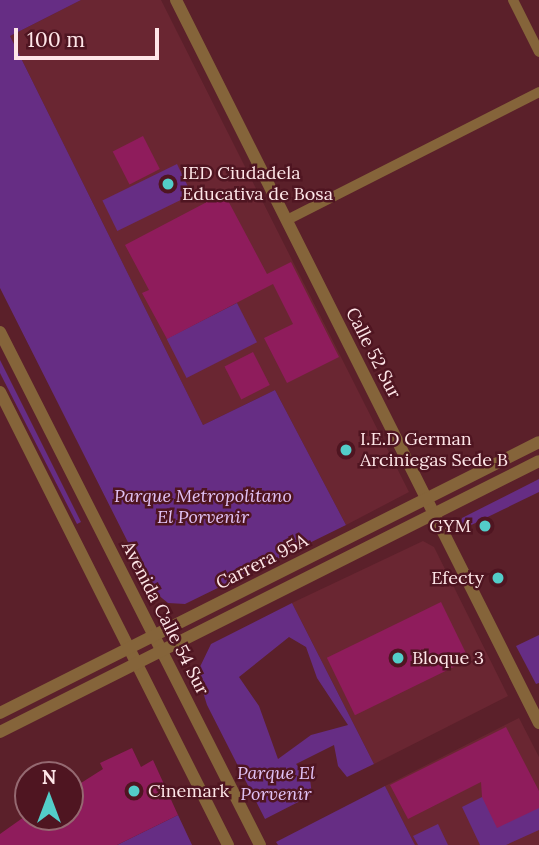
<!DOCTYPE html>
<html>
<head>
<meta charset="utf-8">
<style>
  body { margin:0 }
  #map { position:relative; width:539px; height:845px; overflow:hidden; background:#5b202a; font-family:Lora,serif }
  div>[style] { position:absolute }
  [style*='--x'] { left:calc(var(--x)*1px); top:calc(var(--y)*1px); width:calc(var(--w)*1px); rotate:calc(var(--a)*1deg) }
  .built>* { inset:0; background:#6a2632 }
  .green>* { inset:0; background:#662d84; transform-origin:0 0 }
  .building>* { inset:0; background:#8f1c5c; transform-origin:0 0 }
  .minor>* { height:10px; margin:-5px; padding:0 5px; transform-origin:5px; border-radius:5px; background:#85643a }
  .tertiary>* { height:12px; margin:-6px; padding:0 6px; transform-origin:6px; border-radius:6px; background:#85643a }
  .dots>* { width:19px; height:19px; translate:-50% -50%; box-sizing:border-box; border:4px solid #4f1521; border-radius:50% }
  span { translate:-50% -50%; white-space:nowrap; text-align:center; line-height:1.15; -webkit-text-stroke:5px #4f1521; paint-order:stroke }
  .poi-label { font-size:18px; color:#fee6e8 }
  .left { translate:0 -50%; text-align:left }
  .right { translate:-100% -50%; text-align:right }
  .street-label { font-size:18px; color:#fee6e8 }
  .park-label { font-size:18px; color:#e1c2f5; font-style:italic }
  .north { position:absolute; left:14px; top:761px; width:70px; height:70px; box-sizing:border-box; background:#4f1521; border:2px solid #956971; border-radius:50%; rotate:0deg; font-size:19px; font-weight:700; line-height:28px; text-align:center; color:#fee6e8 }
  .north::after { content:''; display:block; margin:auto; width:24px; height:32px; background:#53cdc9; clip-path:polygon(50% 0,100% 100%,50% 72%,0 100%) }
  .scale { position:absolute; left:14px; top:28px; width:145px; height:32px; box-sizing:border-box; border:4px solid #fee6e8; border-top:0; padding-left:9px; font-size:21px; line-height:24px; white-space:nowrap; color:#fee6e8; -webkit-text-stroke:5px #4f1521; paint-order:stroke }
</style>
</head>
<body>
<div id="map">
  <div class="built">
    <div style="clip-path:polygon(81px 0,161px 0,409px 492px,346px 525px,275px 390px,203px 425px,10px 36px)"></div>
    <div style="clip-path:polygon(423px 541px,434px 547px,508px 696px,374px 764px,292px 603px)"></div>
    <div style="clip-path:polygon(519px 718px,539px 757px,539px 845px,415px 845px,385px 786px)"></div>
  </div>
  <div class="green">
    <div style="clip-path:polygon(0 0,81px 0,10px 36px,203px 425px,275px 390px,346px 525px,185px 604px,168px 603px,152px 590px,0 288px)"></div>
    <div style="left:177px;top:164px;width:34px;height:83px;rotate:64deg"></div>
    <div style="left:237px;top:303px;width:44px;height:79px;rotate:63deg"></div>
    <div style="clip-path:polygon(0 360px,81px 522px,77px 524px,0 373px)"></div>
    <div style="clip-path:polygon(539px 479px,539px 492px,459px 531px,462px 518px)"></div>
    <div style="clip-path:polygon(evenodd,292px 603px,374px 764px,347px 777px,338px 766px,334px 745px,296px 764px,310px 779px,312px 795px,265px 819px,207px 705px,197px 673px,211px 644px,292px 603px,289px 637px,306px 647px,317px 678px,348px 725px,311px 735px,278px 759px,259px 706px,239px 677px,289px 637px)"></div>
    <div style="clip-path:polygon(539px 635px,539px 683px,536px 684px,516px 646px)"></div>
    <div style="clip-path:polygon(385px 786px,415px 845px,278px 845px,276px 842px)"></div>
    <div style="clip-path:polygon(482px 797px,539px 808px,539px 830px,506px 845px,480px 845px,462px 807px)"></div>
    <div style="clip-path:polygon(178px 815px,192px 845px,117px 845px)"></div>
    <div style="clip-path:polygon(438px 824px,448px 845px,418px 845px,413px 836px)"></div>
  </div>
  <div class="building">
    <div style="left:143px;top:136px;width:37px;height:34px;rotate:63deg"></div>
    <div style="clip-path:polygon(224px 193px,267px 274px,291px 262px,339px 357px,287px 383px,264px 338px,293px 324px,273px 284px,167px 339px,142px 293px,149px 290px,125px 245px)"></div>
    <div style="left:253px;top:352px;width:37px;height:32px;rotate:63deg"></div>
    <div style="left:441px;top:602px;width:64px;height:127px;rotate:64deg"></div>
    <div style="clip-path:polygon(506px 727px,539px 791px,539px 808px,497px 828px,482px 797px,481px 782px,408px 819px,390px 785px)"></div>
    <div style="clip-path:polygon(132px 748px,141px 767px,153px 760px,178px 815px,117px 845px,0 845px,0 834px,24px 817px,70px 817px,70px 802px,74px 800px,70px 790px,103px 769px,100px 763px)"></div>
  </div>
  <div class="minor">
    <div style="--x:513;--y:0;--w:58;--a:63.4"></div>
    <div style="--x:287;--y:220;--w:283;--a:-26.9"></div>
  </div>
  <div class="tertiary">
    <div style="--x:176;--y:0;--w:809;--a:63.34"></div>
    <div style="--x:0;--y:332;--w:575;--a:63.12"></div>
    <div style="--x:0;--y:392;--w:507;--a:63.28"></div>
    <div style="--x:0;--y:713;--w:603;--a:-26.69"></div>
    <div style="--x:0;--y:732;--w:603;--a:-26.69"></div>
  </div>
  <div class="dots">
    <div style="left:168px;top:184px;background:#53cdc9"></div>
    <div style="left:346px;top:450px;background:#53cdc9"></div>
    <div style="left:485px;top:526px;background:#53cdc9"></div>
    <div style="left:498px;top:578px;background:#53cdc9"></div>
    <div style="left:398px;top:658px;background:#53cdc9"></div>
    <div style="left:134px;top:791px;background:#53cdc9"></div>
  </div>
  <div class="poi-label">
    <span class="left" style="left:182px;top:184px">IED Ciudadela<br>Educativa de Bosa</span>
    <span class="left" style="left:360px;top:450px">I.E.D German<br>Arciniegas Sede B</span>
    <span class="right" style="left:471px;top:526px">GYM</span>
    <span class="right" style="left:484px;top:578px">Efecty</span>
    <span class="left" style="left:412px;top:658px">Bloque 3</span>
    <span class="left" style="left:148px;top:791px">Cinemark</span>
  </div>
  <div class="street-label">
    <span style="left:373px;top:353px;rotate:63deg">Calle 52 Sur</span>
    <span style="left:262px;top:562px;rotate:-27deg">Carrera 95A</span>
    <span style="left:165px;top:618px;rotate:63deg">Avenida Calle 54 Sur</span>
  </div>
  <div class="park-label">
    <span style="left:203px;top:507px">Parque Metropolitano<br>El Porvenir</span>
    <span style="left:276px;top:784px">Parque El<br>Porvenir</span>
  </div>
  <div class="north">N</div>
  <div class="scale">100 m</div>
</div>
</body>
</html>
